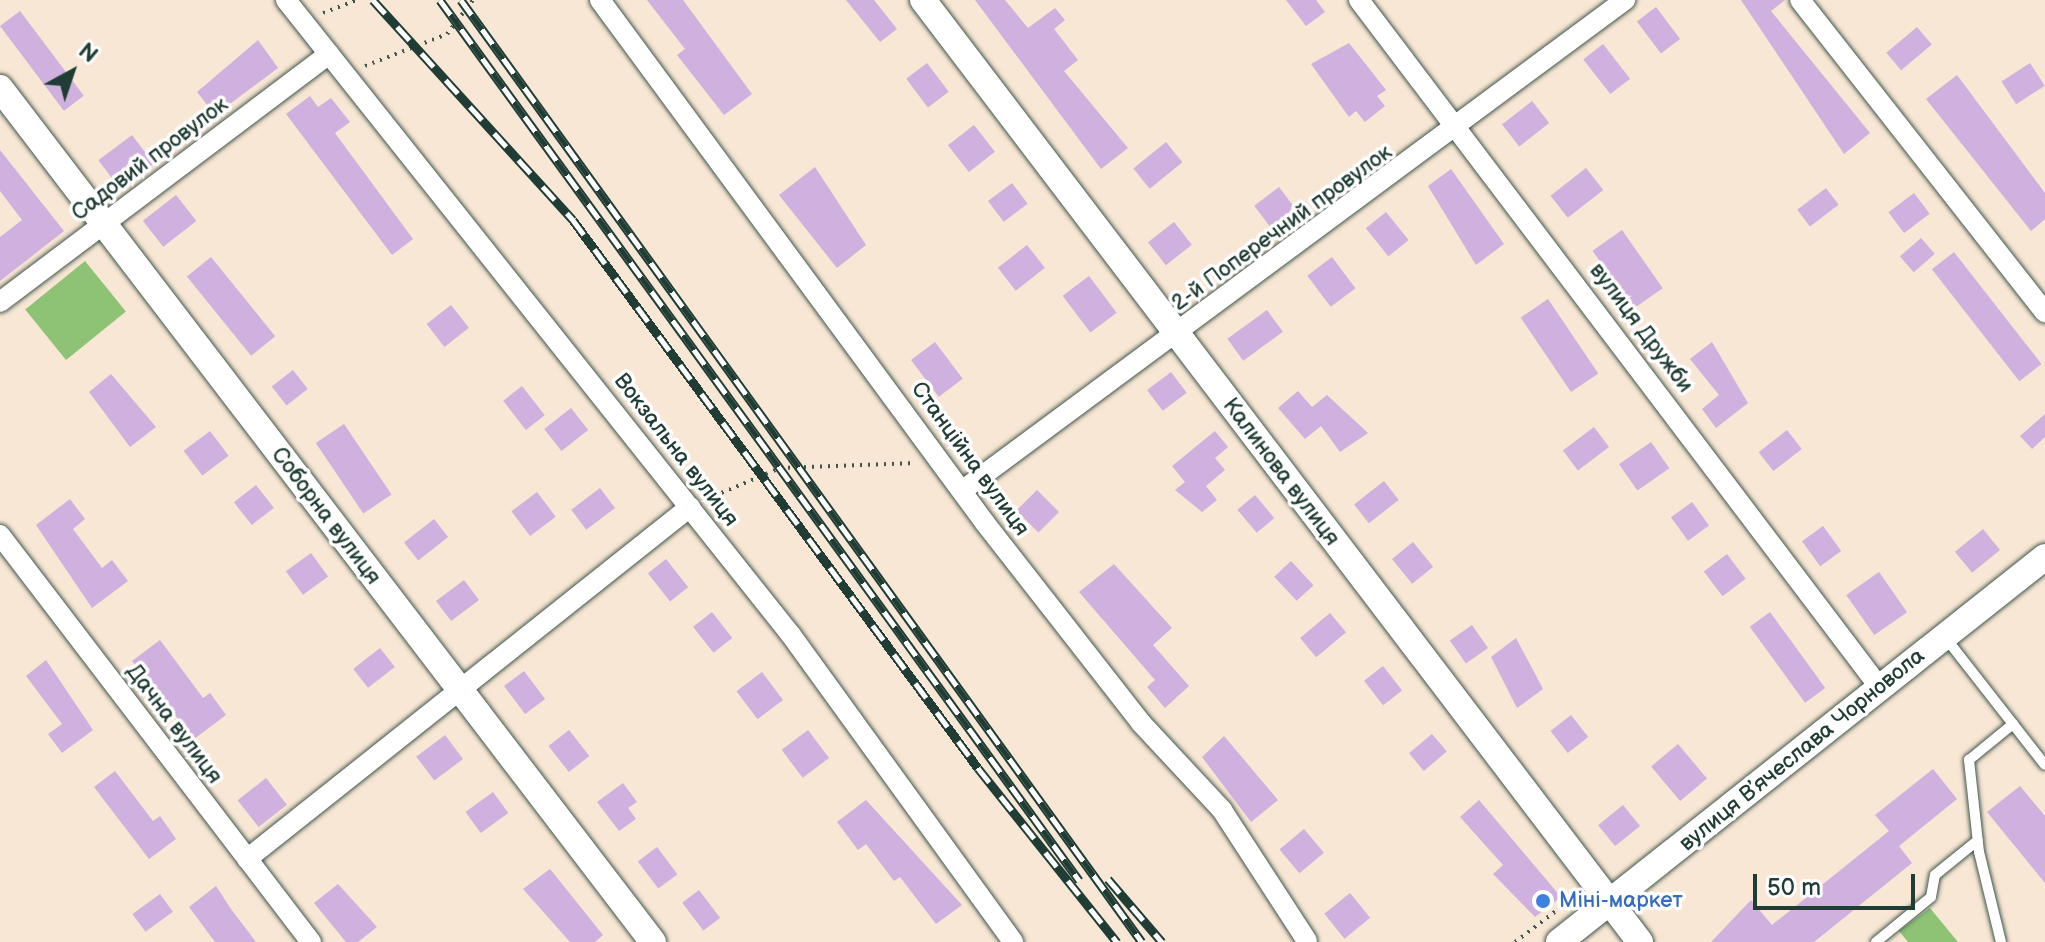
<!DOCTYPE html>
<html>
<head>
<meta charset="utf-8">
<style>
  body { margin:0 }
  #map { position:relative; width:2045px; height:942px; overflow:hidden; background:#f8e7d4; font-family:"Balsamiq Sans",sans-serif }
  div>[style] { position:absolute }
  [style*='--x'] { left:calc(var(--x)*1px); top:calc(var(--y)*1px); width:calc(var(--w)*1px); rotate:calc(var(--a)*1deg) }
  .green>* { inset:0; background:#8ec376; transform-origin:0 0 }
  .building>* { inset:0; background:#cfb0de; transform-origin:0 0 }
  .path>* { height:4px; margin-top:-2px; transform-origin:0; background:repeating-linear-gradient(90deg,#40564c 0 2px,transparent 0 8px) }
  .roads { filter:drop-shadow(0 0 2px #40564c) drop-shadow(0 0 2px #40564c) }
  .service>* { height:10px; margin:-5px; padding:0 5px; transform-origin:5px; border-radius:5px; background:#fff }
  .minor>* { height:20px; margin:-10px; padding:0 10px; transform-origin:10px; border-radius:10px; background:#fff }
  .tertiary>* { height:26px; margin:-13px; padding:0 13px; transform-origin:13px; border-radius:13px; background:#fff }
  .rail>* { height:9px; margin-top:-4.5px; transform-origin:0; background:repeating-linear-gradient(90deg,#fff 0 18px,#1f3d34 0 36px); box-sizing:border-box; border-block:2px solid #1f3d34 }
  .dots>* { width:22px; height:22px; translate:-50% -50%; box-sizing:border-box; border:4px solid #fff; border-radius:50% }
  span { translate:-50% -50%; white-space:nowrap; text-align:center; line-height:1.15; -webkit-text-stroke:7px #fff; paint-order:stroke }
  .street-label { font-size:22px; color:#1f3d34 }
  .shop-label { font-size:22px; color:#366cbe }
  .left { translate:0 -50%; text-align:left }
  .north { position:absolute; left:32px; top:32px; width:80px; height:80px; -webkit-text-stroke:6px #fff; paint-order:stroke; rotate:40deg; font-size:22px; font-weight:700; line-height:32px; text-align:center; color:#1f3d34 }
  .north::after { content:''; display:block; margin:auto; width:28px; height:36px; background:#1f3d34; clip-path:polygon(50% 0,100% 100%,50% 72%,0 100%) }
  .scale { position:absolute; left:1753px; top:874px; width:162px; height:36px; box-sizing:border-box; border:4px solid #1f3d34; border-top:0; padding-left:10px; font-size:24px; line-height:28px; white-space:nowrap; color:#1f3d34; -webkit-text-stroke:6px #fff; paint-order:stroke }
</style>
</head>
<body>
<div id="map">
  <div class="green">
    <div style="left:85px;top:261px;width:65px;height:77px;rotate:51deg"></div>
    <div style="clip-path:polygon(1930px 908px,1958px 942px,1908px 942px,1899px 931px)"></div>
  </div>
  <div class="building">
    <div style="clip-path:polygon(647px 0,683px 0,752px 94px,724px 115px,677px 55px,685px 49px)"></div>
    <div style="clip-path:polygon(846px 0,874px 0,897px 29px,880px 42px)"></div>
    <div style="clip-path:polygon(975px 0,1005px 0,1028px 28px,1055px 8px,1065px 20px,1054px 29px,1078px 60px,1064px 71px,1128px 148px,1101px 169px)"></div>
    <div style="clip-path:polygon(1286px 0,1316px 0,1325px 12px,1306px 26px)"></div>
    <div style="clip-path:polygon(1741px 0,1785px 0,1771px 11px,1870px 133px,1844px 154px)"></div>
    <div style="left:1656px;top:7px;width:40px;height:24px;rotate:53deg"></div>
    <div style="left:20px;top:11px;width:106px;height:25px;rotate:53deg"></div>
    <div style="left:1917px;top:27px;width:23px;height:40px;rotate:50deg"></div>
    <div style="clip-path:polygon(258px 40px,278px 68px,215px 115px,197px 92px)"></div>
    <div style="clip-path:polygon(1349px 43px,1386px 90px,1377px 96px,1385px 106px,1365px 122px,1356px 111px,1349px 117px,1311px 64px)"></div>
    <div style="left:1603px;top:44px;width:44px;height:25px;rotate:52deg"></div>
    <div style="left:927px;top:63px;width:36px;height:26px;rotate:53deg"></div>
    <div style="left:2030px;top:63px;width:27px;height:34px;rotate:57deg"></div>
    <div style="clip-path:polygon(1957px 75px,2045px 193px,2045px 219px,2031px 231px,1926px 99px)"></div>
    <div style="clip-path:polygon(310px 96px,318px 107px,331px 98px,350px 122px,335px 133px,413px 239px,392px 255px,286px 114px)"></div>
    <div style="left:1532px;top:101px;width:28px;height:38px;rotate:52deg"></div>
    <div style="left:974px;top:125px;width:34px;height:33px;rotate:52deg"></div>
    <div style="left:132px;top:135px;width:36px;height:42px;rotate:53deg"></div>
    <div style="left:1166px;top:142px;width:26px;height:42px;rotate:51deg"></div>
    <div style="clip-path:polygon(0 150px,64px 231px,0 281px,0 237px,22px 220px,0 191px)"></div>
    <div style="clip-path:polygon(815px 167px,866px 245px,837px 268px,779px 195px)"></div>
    <div style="left:1586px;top:168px;width:28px;height:45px;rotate:52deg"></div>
    <div style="clip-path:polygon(1451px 169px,1504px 244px,1476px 265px,1428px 186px)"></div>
    <div style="left:1012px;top:183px;width:26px;height:30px;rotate:53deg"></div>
    <div style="left:1279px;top:187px;width:30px;height:31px;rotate:53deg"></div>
    <div style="left:1826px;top:188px;width:21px;height:36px;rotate:53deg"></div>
    <div style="left:1914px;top:193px;width:26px;height:32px;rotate:53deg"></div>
    <div style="left:176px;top:195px;width:33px;height:42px;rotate:52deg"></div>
    <div style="left:1386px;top:212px;width:36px;height:26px;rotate:51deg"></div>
    <div style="left:1174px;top:222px;width:29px;height:33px;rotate:52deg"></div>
    <div style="left:1622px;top:230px;width:71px;height:36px;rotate:55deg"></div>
    <div style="left:1921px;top:238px;width:21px;height:28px;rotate:49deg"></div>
    <div style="left:1027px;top:245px;width:29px;height:37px;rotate:52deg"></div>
    <div style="left:1954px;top:252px;width:142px;height:28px;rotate:52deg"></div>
    <div style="left:211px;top:257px;width:102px;height:31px;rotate:51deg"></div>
    <div style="left:1332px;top:257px;width:39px;height:31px;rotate:53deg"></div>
    <div style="left:1089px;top:276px;width:46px;height:33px;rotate:53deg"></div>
    <div style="left:1548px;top:299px;width:90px;height:33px;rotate:56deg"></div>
    <div style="left:451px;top:305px;width:29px;height:31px;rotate:52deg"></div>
    <div style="left:1267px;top:310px;width:27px;height:49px;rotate:54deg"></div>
    <div style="left:935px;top:342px;width:46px;height:30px;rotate:53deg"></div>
    <div style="clip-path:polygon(1712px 342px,1748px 403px,1716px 428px,1702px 409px,1719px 395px,1690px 359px)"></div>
    <div style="left:293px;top:370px;width:24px;height:27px;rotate:52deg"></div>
    <div style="left:1171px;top:372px;width:26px;height:30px;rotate:53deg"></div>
    <div style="clip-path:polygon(111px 374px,156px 427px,130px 447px,89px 392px)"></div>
    <div style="left:522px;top:386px;width:37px;height:24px;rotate:52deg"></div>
    <div style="clip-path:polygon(1298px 391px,1312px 407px,1327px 395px,1368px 433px,1340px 452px,1321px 426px,1305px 439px,1278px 408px)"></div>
    <div style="left:571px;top:408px;width:28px;height:34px;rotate:52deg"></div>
    <div style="clip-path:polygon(2045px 414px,2045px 437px,2032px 449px,2020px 436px)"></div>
    <div style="left:344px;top:424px;width:85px;height:34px;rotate:56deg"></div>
    <div style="left:1594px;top:427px;width:25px;height:39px;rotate:53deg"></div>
    <div style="left:1787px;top:430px;width:24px;height:36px;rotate:52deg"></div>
    <div style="left:210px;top:431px;width:31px;height:33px;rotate:53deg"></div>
    <div style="clip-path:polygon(1215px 431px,1228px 447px,1215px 458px,1225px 470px,1206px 486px,1217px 500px,1202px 512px,1175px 490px,1185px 482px,1172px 466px)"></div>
    <div style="left:1651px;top:442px;width:32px;height:39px;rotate:55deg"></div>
    <div style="left:1384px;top:481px;width:24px;height:38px;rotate:52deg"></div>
    <div style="left:256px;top:485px;width:29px;height:28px;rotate:52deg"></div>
    <div style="left:600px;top:488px;width:25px;height:36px;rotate:53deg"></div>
    <div style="left:1037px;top:490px;width:31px;height:29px;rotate:45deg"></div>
    <div style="left:537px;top:492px;width:31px;height:32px;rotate:53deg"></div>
    <div style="left:1255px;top:495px;width:30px;height:23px;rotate:50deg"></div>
    <div style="clip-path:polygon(70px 499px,85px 519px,73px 529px,102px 568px,112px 560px,128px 581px,92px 608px,36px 525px)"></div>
    <div style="left:1692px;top:502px;width:29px;height:26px;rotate:54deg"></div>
    <div style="left:434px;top:519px;width:23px;height:38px;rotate:52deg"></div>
    <div style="left:1823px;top:526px;width:31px;height:26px;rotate:54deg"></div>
    <div style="left:1983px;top:529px;width:27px;height:36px;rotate:51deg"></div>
    <div style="left:1413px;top:542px;width:32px;height:27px;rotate:51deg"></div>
    <div style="left:311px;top:553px;width:29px;height:31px;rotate:54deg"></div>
    <div style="left:1727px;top:554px;width:31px;height:29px;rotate:53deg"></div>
    <div style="left:666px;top:559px;width:36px;height:23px;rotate:52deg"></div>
    <div style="left:1291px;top:561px;width:33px;height:23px;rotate:47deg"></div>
    <div style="clip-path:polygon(1114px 564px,1172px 628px,1153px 645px,1189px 686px,1165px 708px,1147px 687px,1155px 680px,1079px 592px)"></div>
    <div style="left:1879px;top:572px;width:49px;height:40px;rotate:55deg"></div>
    <div style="left:464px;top:580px;width:25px;height:35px;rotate:53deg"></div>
    <div style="left:712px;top:612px;width:33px;height:24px;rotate:52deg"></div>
    <div style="left:1770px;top:612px;width:94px;height:25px;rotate:54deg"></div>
    <div style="left:1330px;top:613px;width:25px;height:39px;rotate:50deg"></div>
    <div style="left:1472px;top:625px;width:28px;height:27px;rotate:55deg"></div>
    <div style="clip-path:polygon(1516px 638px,1543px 689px,1517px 708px,1491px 657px)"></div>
    <div style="clip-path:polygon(160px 640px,203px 698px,210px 693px,226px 715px,194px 739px,132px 661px)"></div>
    <div style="left:380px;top:648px;width:24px;height:34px;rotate:52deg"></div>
    <div style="clip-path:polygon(46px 660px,93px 730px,62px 753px,48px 734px,62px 724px,26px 676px)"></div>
    <div style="left:1383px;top:666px;width:31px;height:24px;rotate:52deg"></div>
    <div style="left:524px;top:671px;width:35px;height:25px;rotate:53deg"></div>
    <div style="left:762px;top:672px;width:35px;height:32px;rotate:53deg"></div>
    <div style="left:1571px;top:715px;width:28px;height:26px;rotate:52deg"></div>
    <div style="left:569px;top:730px;width:33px;height:26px;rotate:52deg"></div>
    <div style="left:808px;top:730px;width:35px;height:33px;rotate:53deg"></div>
    <div style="left:1432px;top:734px;width:23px;height:30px;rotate:50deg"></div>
    <div style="left:445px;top:735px;width:30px;height:36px;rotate:53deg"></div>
    <div style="clip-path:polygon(1224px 736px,1278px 800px,1251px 822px,1202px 757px)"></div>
    <div style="left:1678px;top:744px;width:45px;height:35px;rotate:50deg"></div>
    <div style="clip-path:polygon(1933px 769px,1957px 799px,1899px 846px,1912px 863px,1814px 942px,1711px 942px,1751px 900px,1772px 925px,1889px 831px,1875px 815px)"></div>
    <div style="clip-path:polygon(115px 771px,153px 821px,160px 816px,176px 839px,149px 859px,94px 787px)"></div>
    <div style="left:266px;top:778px;width:34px;height:36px;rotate:52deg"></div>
    <div style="clip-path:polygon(623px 783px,637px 802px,628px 808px,636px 819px,619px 831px,597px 802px)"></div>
    <div style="clip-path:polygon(2020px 786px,2045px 816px,2045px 883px,1987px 812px)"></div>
    <div style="left:493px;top:792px;width:26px;height:34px;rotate:54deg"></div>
    <div style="clip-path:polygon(866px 800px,962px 905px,936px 924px,900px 877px,894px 881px,866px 844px,858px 850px,837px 822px)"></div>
    <div style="clip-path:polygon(1479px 800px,1561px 897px,1535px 917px,1493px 874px,1503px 865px,1460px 817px)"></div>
    <div style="left:1623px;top:805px;width:27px;height:32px;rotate:51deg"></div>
    <div style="left:1304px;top:829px;width:31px;height:32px;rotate:50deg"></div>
    <div style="left:657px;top:847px;width:34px;height:24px;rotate:53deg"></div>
    <div style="clip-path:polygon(550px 869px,603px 935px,595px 942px,570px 942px,523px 889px)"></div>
    <div style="clip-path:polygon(338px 884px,377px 927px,358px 942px,346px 942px,314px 903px)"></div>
    <div style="clip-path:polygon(216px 886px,231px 909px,256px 942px,215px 942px,189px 907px)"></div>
    <div style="left:699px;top:890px;width:35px;height:21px;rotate:53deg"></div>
    <div style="left:1350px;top:893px;width:32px;height:33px;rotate:51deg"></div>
    <div style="left:160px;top:894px;width:22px;height:34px;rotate:54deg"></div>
  </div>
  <div class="path">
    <div style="--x:323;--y:13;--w:36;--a:-21"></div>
    <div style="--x:365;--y:66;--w:88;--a:-21.3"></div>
    <div style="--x:447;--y:34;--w:43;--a:-52.6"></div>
    <div style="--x:707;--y:499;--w:79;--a:-23"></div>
    <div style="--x:780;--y:468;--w:136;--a:-2.1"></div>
    <div style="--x:1515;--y:942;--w:78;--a:-37.2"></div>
  </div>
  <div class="roads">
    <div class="service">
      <div style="--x:1945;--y:637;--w:162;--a:52"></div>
      <div style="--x:1876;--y:942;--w:71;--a:-39.3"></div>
      <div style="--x:1931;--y:897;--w:22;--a:-80"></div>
      <div style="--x:1935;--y:875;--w:55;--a:-39.1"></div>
      <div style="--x:2001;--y:942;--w:93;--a:-103.7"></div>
      <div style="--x:1979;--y:852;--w:93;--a:-96.2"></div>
      <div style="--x:1969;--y:760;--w:57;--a:-39.3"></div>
    </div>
    <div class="minor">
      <div style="--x:286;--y:0;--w:811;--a:51.51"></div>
      <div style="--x:791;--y:635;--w:379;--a:54.1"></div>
      <div style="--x:600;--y:0;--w:649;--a:53.64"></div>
      <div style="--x:985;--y:523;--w:254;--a:52"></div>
      <div style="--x:1141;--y:723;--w:119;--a:47"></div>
      <div style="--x:1222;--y:810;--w:156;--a:57"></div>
      <div style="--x:1359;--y:0;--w:863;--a:52.86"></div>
      <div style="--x:1800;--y:0;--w:397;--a:51.9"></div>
      <div style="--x:0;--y:302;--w:412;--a:-37"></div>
      <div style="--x:963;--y:490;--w:824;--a:-36.51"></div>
      <div style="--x:0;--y:535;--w:512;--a:52.62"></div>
      <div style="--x:247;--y:859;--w:566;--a:-38.47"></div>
    </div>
    <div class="tertiary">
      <div style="--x:923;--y:0;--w:1184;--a:52.72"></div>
      <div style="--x:0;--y:88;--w:1075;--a:52.6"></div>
      <div style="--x:1559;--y:942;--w:620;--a:-38.39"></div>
    </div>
  </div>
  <div class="rail">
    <div style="--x:373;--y:0;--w:297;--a:47.7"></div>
    <div style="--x:573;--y:220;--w:681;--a:53.53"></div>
    <div style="--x:978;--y:768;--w:223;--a:51.4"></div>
    <div style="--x:440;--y:0;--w:1088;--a:54.02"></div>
    <div style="--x:461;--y:0;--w:1162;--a:54.14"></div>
    <div style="--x:1108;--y:879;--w:83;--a:49.4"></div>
  </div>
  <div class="dots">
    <div style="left:1543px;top:901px;background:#3f7fe0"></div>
  </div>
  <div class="street-label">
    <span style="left:150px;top:159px;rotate:-37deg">Садовий провулок</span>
    <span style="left:1282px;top:228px;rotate:-36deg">2-й Поперечний провулок</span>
    <span style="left:1641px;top:328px;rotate:53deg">вулиця Дружби</span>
    <span style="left:676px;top:450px;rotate:52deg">Вокзальна вулиця</span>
    <span style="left:970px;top:459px;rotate:54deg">Станційна вулиця</span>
    <span style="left:1281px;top:472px;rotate:53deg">Калинова вулиця</span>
    <span style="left:326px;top:516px;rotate:53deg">Соборна вулиця</span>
    <span style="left:174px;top:724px;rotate:53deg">Дачна вулиця</span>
    <span style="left:1802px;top:750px;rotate:-39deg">вулиця Вʼячеслава Чорновола</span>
  </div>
  <div class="shop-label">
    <span class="left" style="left:1559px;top:901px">Міні-маркет</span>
  </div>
  <div class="north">N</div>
  <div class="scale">50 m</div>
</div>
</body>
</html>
